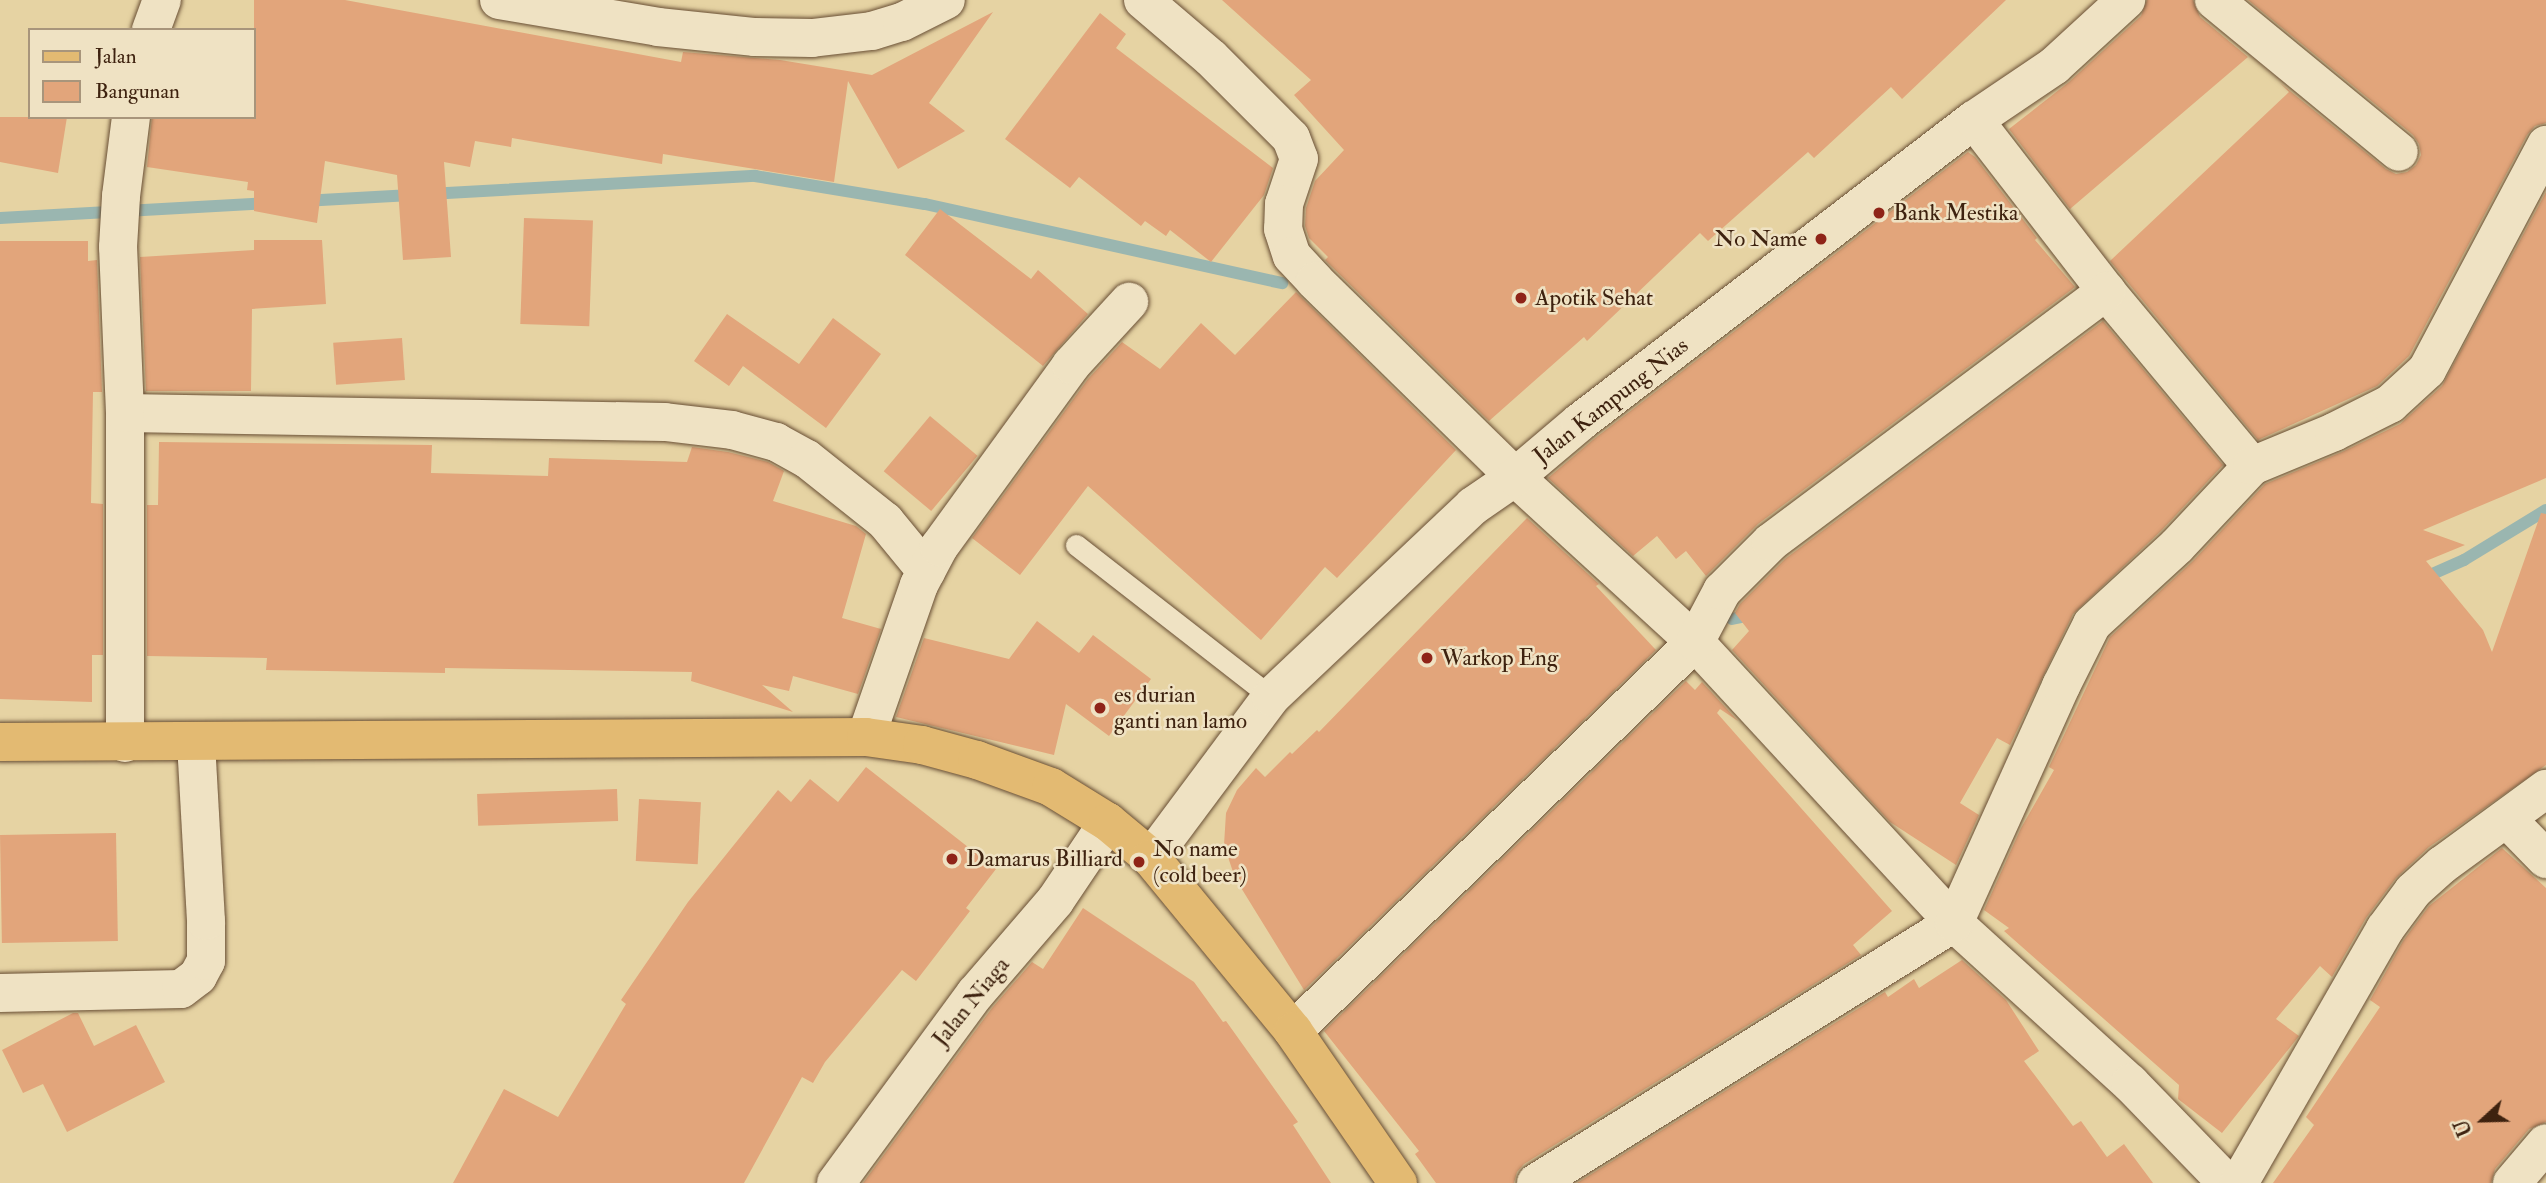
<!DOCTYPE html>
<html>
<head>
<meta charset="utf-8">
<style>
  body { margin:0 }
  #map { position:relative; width:2546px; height:1183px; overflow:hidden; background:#e6d3a3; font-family:"IM FELL Double Pica",serif }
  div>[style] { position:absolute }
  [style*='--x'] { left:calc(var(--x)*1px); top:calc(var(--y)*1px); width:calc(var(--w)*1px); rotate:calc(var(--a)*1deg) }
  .stream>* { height:12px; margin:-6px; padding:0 6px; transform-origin:6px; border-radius:6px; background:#9ab6b0 }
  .building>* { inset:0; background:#e2a57b; transform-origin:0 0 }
  .roads { filter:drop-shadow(0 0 2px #684e34) drop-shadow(0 0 2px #684e34) }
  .service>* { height:21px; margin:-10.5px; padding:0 10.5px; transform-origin:10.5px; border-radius:10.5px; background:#efe2c3 }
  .minor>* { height:38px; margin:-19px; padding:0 19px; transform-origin:19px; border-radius:19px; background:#efe2c3 }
  .secondary>* { height:38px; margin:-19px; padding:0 19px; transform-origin:19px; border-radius:19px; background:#efe2c3 }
  .primary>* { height:38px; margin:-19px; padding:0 19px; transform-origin:19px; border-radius:19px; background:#e3ba72 }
  .dots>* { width:19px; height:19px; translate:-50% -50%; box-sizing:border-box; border:4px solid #efe2c3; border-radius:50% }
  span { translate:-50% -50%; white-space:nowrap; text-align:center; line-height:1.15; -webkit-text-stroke:5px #efe2c3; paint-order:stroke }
  .poi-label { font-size:23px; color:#3e220f }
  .left { translate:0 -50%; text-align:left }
  .right { translate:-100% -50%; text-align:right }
  .street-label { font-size:23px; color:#3e220f }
  .legend { position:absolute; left:28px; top:28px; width:228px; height:91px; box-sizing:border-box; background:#efe2c3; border:2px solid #a8957b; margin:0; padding:9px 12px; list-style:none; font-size:21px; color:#3e220f }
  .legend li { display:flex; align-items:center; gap:14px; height:35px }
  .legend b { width:35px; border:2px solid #a8957b }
  .north { position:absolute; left:2448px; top:1085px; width:70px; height:70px; -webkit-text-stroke:5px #efe2c3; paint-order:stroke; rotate:248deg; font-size:19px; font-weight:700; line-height:28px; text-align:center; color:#3e220f }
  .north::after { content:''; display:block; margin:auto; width:24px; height:32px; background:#3e220f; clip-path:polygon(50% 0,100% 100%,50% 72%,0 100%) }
</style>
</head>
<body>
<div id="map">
  <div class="stream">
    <div style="--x:303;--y:201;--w:453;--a:-3.2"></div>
    <div style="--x:755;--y:176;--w:172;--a:9.4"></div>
    <div style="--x:925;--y:204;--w:366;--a:12.5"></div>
    <div style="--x:0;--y:218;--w:268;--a:-3.2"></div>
    <div style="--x:2421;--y:579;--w:47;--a:-23.8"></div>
    <div style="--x:2464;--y:560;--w:96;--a:-31.4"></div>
    <div style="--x:1732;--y:619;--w:24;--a:-12"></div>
  </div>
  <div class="building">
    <div style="clip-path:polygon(254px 0,345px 0,681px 62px,683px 52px,780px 60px,872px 75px,993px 12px,929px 103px,965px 131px,898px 169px,848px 81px,834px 182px,663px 154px,662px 164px,512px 138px,511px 147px,475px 141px,470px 167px,444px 162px,451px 257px,403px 260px,397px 175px,325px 161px,317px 223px,254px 211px,254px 191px,247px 190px,248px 182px,147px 167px,152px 117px,254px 117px)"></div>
    <div style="clip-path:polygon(1222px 0,2006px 0,1902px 99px,1891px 87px,1814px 158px,1808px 152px,1708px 241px,1700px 233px,1587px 341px,1584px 337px,1489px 421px,1331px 266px,1325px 260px,1328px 257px,1309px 238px,1305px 226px,1306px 208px,1315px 181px,1344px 150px,1294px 95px,1311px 80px)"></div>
    <div style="clip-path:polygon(2147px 0,2193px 0,2200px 17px,2248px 57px,2070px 209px,2009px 129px,2069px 82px,2141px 16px)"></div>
    <div style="clip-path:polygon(2248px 0,2546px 0,2546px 123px,2535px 126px,2527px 135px,2409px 356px,2377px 386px,2258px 440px,2110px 261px,2289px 92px,2280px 83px,2386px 169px,2396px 174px,2407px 172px,2416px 165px,2421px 155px,2419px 144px,2413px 135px)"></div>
    <div style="clip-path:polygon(1100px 13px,1126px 34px,1116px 48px,1273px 168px,1264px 195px,1211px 262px,1170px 230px,1166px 236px,1145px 221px,1141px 226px,1079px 177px,1070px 188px,1005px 139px)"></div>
    <div style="clip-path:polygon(0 117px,67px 117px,58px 173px,0 162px)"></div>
    <div style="clip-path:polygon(1968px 152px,1975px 157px,2037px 238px,2035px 240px,2075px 287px,1758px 524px,1706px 576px,1686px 551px,1676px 559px,1657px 536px,1633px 556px,1548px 478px,1594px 439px)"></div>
    <div style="clip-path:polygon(2546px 192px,2546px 478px,2423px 530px,2465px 545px,2426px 561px,2483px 630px,2492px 652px,2541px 513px,2546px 514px,2546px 765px,2429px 847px,2396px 878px,2366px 918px,2332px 977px,2320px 966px,2276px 1019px,2299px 1036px,2222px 1133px,2178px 1099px,2179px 1085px,2004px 931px,2009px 928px,1984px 910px,2021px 828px,2054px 770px,2049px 767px,2110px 637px,2193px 561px,2265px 484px,2342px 452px,2400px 424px,2442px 386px)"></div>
    <div style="clip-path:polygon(940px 209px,1031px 279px,1038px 270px,1088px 314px,1043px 366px,905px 255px)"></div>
    <div style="left:524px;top:218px;width:69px;height:106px;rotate:2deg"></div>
    <div style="clip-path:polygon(254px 240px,322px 240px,326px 304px,252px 309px,251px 391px,146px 391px,140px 257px,254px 250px)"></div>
    <div style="clip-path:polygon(0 241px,88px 241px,88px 261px,97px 260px,102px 392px,93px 392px,91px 503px,103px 504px,103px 655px,92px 655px,92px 702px,0 699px)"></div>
    <div style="clip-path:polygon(1296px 292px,1456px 450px,1337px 578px,1325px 567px,1261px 640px,1088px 486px,1020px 575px,972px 538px,1088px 379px,1122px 342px,1160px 369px,1201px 323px,1235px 355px)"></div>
    <div style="clip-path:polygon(727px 314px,799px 364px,833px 318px,881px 354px,826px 428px,743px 366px,729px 386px,694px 361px)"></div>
    <div style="clip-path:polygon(2103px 321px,2223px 465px,2162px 530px,2073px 614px,2010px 745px,1997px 738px,1960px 803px,1979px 815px,1956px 865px,1890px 822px,1732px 650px,1749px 631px,1735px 613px,1740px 604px,1785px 559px)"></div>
    <div style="left:402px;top:338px;width:42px;height:69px;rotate:86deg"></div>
    <div style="left:930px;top:416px;width:62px;height:72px;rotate:40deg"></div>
    <div style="clip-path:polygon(159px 442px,432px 445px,431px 473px,548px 476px,549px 458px,687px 462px,692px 447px,728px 452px,768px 462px,784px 471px,773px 501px,856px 526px,866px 534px,842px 618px,881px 629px,858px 694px,793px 676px,789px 691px,762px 685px,793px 712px,691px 681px,692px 672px,445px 668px,445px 673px,266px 670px,267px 658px,147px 656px,147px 505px,158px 505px)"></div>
    <div style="clip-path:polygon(1527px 518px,1599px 584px,1596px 586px,1656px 650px,1304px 990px,1235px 878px,1224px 845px,1226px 813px,1237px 790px,1256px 768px,1265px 777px,1290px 752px,1292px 754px,1317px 730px,1319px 732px)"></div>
    <div style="clip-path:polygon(1037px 621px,1079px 653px,1093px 635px,1151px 679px,1109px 736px,1066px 704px,1054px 755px,896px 717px,924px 638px,1009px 659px)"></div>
    <div style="clip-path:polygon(1686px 681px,1695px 690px,1702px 682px,1738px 721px,1720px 709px,1717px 713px,1892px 911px,1853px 945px,1861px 955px,1524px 1164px,1517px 1172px,1514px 1183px,1436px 1183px,1415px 1154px,1419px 1151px,1324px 1031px)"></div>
    <div style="clip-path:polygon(866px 767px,996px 869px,966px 908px,970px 911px,916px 981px,902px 970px,825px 1062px,813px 1083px,802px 1077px,744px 1183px,453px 1183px,504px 1089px,558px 1117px,626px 1004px,621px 1000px,688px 902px,778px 790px,791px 802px,810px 779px,838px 802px)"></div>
    <div style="left:617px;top:789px;width:32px;height:140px;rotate:88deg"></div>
    <div style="left:639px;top:799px;width:62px;height:62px;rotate:3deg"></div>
    <div style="left:116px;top:833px;width:108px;height:116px;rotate:89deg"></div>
    <div style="clip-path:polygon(2502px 848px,2546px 888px,2546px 1122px,2529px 1129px,2495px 1169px,2491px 1183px,2273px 1183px,2314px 1125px,2306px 1117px,2380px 1007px,2370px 1000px,2403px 941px,2429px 906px)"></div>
    <div style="clip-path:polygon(1083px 908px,1194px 982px,1223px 1022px,1226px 1021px,1298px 1122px,1293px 1125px,1331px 1183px,863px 1183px,992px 1008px,1032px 962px,1043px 969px)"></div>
    <div style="clip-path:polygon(1962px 960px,2006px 1000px,2039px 1051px,2024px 1061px,2073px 1126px,2081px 1121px,2107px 1157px,2124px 1144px,2153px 1183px,1577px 1183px,1885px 992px,1888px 997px,1914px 979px,1919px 988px)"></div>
    <div style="clip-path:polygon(73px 1013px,78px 1013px,94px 1046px,136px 1025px,165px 1082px,67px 1132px,43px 1084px,23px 1093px,2px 1050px)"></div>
  </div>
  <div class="roads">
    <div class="service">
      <div style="--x:1076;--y:545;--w:247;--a:37.9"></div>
    </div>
    <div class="minor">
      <div style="--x:499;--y:0;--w:161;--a:9.6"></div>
      <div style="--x:658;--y:27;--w:98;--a:5.9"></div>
      <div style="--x:755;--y:37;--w:57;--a:1"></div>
      <div style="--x:812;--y:38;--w:60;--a:-6.7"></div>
      <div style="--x:872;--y:31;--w:31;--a:-17"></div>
      <div style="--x:902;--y:22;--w:49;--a:-26.6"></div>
      <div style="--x:1143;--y:0;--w:89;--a:40.5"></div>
      <div style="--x:1211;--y:58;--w:113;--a:45"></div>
      <div style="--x:1291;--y:138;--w:22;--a:69"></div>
      <div style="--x:1299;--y:159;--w:47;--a:108.4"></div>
      <div style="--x:1284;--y:204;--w:25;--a:92"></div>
      <div style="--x:1283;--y:229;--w:28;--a:72"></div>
      <div style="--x:1292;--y:256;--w:34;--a:47"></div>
      <div style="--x:1315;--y:281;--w:280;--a:44.4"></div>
      <div style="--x:1515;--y:477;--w:244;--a:42.5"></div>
      <div style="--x:1695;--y:642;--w:382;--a:47.3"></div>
      <div style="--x:1954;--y:923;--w:238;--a:42.3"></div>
      <div style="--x:2130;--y:1083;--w:139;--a:45.9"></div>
      <div style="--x:2214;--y:0;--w:239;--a:39.4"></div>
      <div style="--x:151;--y:30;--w:32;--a:-70"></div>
      <div style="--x:1974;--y:120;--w:216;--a:52.3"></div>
      <div style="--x:2106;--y:291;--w:228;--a:50.2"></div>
      <div style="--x:125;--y:413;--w:540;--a:0.95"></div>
      <div style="--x:665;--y:422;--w:67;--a:6.8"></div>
      <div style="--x:732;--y:430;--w:46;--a:15.3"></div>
      <div style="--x:776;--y:442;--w:35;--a:29"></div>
      <div style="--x:807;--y:459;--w:100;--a:38.5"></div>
      <div style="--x:885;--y:521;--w:65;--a:50.6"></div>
      <div style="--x:866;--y:737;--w:161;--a:-70.8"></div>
      <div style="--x:919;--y:585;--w:43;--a:-62.2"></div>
      <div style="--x:939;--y:547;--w:225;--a:-54"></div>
      <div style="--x:1071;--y:365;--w:86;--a:-47.4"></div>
      <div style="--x:125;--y:743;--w:330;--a:-90"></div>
      <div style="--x:125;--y:413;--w:166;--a:-92.4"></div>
      <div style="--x:118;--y:247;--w:51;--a:-86.6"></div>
      <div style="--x:121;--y:196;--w:80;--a:-82.8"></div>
      <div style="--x:2507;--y:819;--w:56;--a:45.7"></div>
      <div style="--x:0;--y:993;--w:181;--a:-1.3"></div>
      <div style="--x:181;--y:989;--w:21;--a:-37"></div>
      <div style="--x:198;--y:976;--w:17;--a:-62"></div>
      <div style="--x:206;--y:961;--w:40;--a:-90"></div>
      <div style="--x:206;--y:921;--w:180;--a:-93.2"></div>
      <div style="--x:1293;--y:1031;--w:559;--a:-44.06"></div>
      <div style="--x:1695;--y:642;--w:58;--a:-62.1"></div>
      <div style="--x:1722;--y:591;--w:69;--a:-45"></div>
      <div style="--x:1771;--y:542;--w:419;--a:-36.8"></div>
      <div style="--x:1536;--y:1183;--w:492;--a:-31.9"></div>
      <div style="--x:1954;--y:923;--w:260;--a:-65.7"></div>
      <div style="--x:2061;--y:686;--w:69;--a:-63.4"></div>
      <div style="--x:2092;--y:624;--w:115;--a:-42.5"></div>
      <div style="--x:2177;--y:546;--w:110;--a:-46.8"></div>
      <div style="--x:2252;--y:466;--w:89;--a:-22.5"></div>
      <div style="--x:2334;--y:432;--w:63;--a:-26.6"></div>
      <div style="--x:2390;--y:404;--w:50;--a:-42.6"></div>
      <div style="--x:2427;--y:370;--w:255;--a:-62.1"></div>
      <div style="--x:2239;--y:1183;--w:293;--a:-60.1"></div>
      <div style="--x:2385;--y:929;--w:47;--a:-53.6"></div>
      <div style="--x:2413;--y:891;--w:39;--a:-42"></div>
      <div style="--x:2442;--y:865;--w:129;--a:-36.2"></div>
      <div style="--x:2512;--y:1183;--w:52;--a:-49.6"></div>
    </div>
    <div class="secondary">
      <div style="--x:1151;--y:858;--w:201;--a:-53.3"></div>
      <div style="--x:1271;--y:697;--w:278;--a:-43.4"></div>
      <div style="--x:1473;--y:506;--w:51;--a:-34.6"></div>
      <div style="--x:1515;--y:477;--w:85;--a:-40.2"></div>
      <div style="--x:1580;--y:422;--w:496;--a:-37.5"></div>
      <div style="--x:1974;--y:120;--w:97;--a:-34"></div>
      <div style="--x:2054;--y:66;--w:98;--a:-42.5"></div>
      <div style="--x:836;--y:1183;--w:235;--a:-53.7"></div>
      <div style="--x:975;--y:994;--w:123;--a:-49.3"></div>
      <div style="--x:1055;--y:901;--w:95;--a:-56.1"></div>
    </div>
    <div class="primary">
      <div style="--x:0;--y:742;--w:866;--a:-0.33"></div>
      <div style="--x:866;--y:737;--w:57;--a:8.1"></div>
      <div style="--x:922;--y:745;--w:57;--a:15.3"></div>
      <div style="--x:977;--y:760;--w:79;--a:20"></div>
      <div style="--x:1051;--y:787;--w:67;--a:31.6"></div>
      <div style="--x:1108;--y:822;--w:56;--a:39.9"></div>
      <div style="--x:1151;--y:858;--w:224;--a:50.6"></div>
      <div style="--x:1293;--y:1031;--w:185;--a:55.4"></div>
    </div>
  </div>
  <div class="dots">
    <div style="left:1879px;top:213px;background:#8f2418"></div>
    <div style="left:1821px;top:239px;background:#8f2418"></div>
    <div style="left:1521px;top:298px;background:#8f2418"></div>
    <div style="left:1427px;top:658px;background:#8f2418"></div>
    <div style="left:1100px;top:708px;background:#8f2418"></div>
    <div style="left:952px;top:859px;background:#8f2418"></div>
    <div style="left:1139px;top:862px;background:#8f2418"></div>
  </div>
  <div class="poi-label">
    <span class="left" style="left:1893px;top:213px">Bank Mestika</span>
    <span class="right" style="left:1807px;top:239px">No Name</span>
    <span class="left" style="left:1535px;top:298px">Apotik Sehat</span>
    <span class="left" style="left:1441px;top:658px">Warkop Eng</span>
    <span class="left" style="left:1114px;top:708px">es durian<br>ganti nan lamo</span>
    <span class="left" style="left:1153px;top:862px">No name<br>(cold beer)</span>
    <span class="left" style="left:966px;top:859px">Damarus Billiard</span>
  </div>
  <div class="street-label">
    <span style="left:1611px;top:401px;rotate:-38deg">Jalan Kampung Nias</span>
    <span style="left:971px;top:1002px;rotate:-51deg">Jalan Niaga</span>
  </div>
  <ul class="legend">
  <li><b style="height:9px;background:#e3ba72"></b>Jalan</li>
  <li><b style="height:19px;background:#e2a57b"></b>Bangunan</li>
  </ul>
  <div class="north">U</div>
</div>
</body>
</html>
